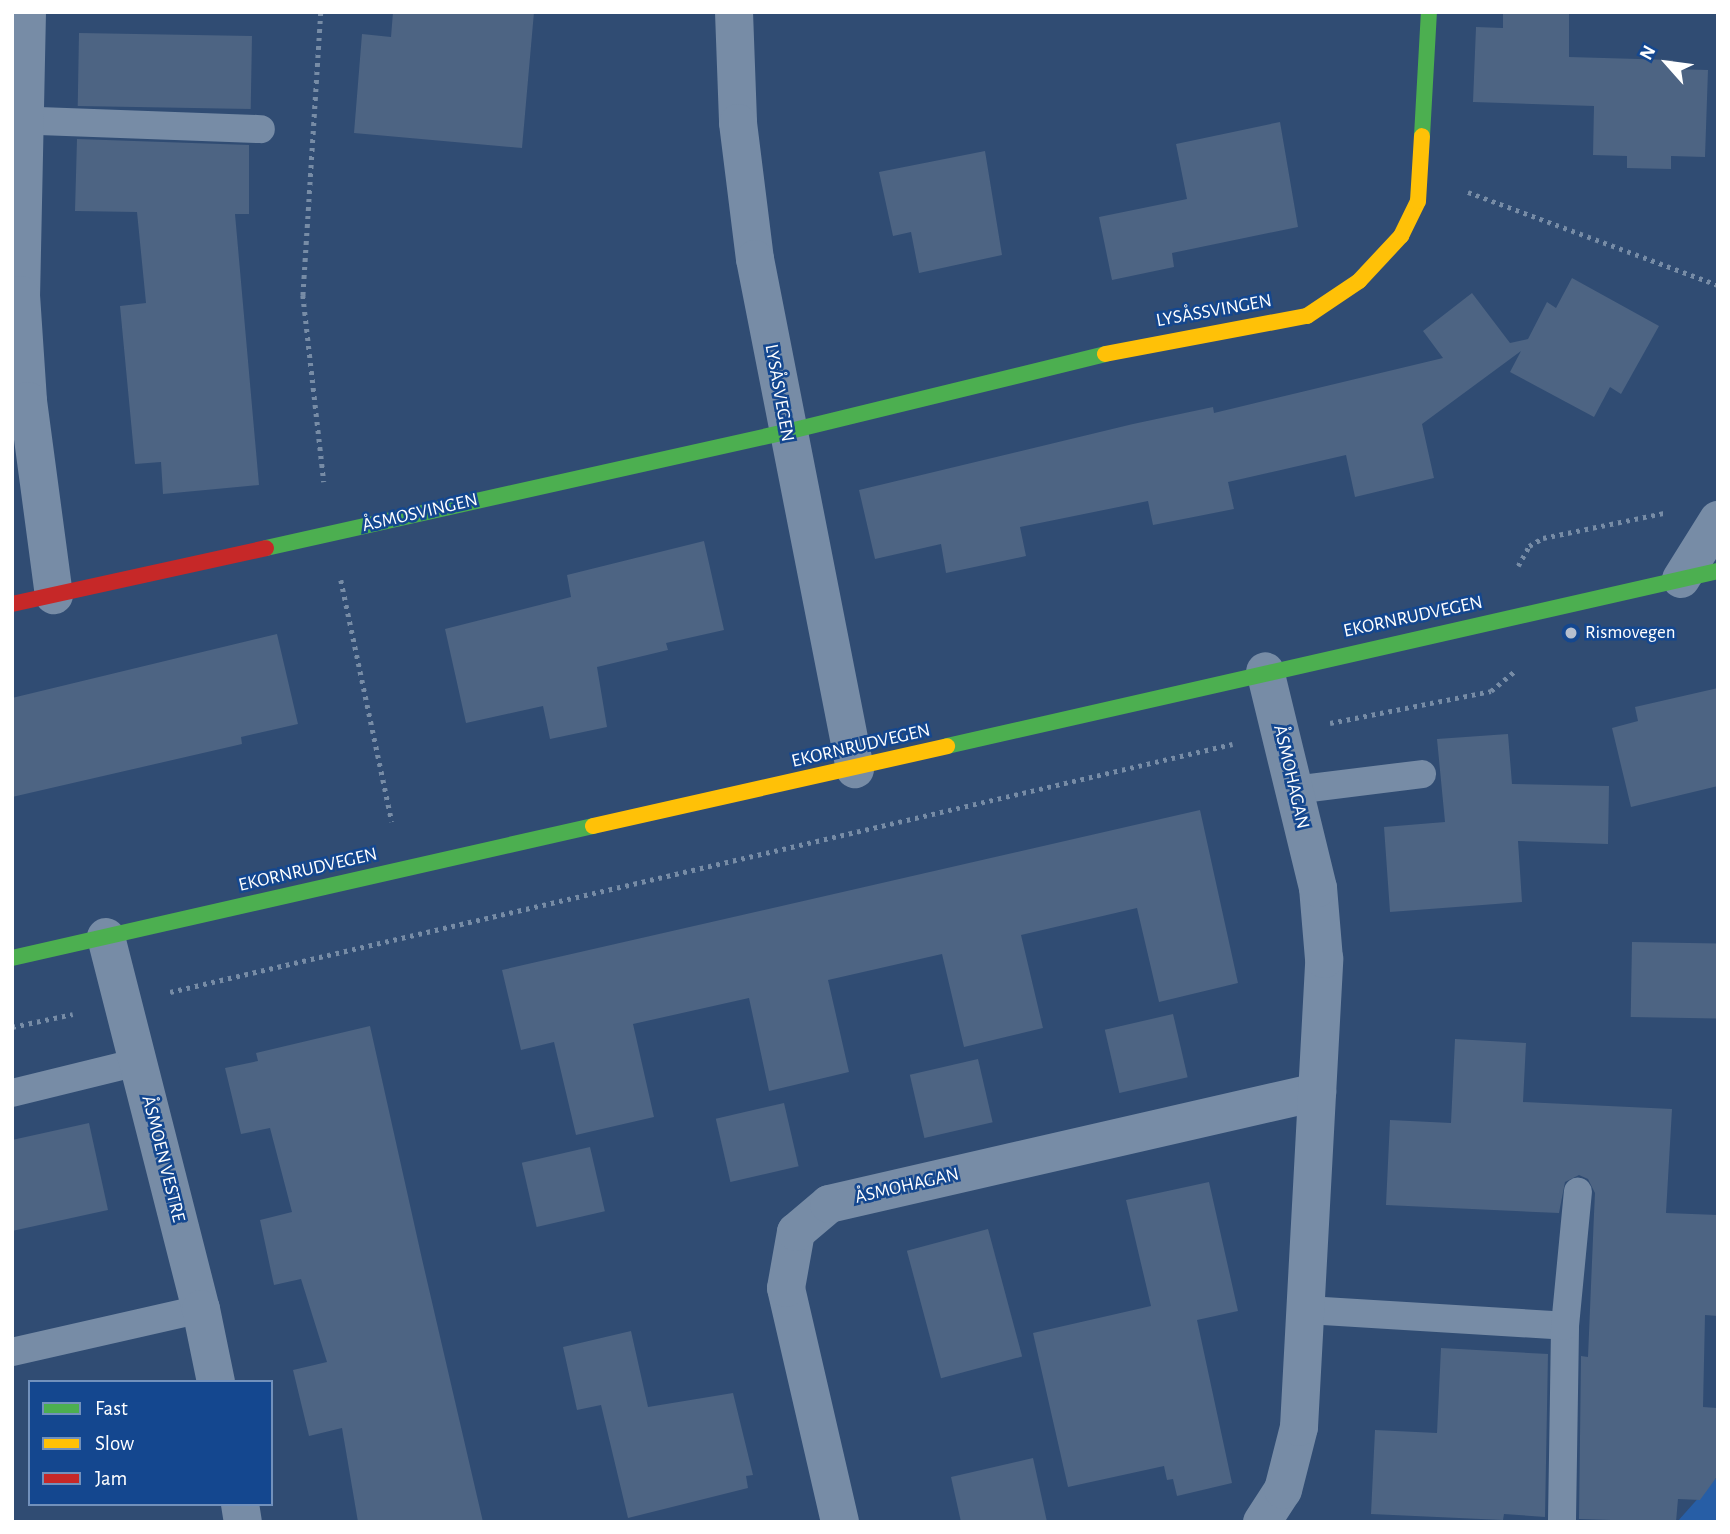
<!DOCTYPE html>
<html>
<head>
<meta charset="utf-8">
<style>
  body { margin:0 }
  #map { position:relative; width:1730px; height:1534px; overflow:hidden; background:#304c73; font-family:"Alegreya Sans",sans-serif }
  div>[style] { position:absolute }
  [style*='--x'] { left:calc(var(--x)*1px); top:calc(var(--y)*1px); width:calc(var(--w)*1px); rotate:calc(var(--a)*1deg) }
  .green>* { inset:0; background:#275ea6 }
  .building>* { inset:0; background:#4d6483; transform-origin:0 0 }
  .path>* { height:4.5px; margin-top:-2.25px; transform-origin:0; background:repeating-linear-gradient(90deg,#778ca6 0 3.5px,transparent 0 8.5px) }
  .lane>* { height:28px; margin:-14px; padding:0 14px; transform-origin:14px; border-radius:14px; background:#778ca6 }
  .street>* { height:38px; margin:-19px; padding:0 19px; transform-origin:19px; border-radius:19px; background:#778ca6 }
  .fast>* { height:16px; margin:-8px; padding:0 8px; transform-origin:8px; border-radius:8px; background:#4caf50 }
  .slow>* { height:16px; margin:-8px; padding:0 8px; transform-origin:8px; border-radius:8px; background:#ffc107 }
  .jam>* { height:16px; margin:-8px; padding:0 8px; transform-origin:8px; border-radius:8px; background:#c62828 }
  .dots>* { width:19px; height:19px; translate:-50% -50%; box-sizing:border-box; border:4px solid #14478f; border-radius:50% }
  span { translate:-50% -50%; white-space:nowrap; text-align:center; line-height:1.15; -webkit-text-stroke:5px #14478f; paint-order:stroke }
  .street-label { font-size:19px; color:#fff }
  .poi-label { font-size:19px; color:#fff }
  .left { translate:0 -50%; text-align:left }
  .frame { position:absolute; inset:0; border:14px solid #fff; pointer-events:none }
  .legend { position:absolute; left:28px; top:1380px; width:245px; height:126px; box-sizing:border-box; background:#14478f; border:2px solid #7291bc; margin:0; padding:9px 12px; list-style:none; font-size:21px; color:#fff }
  .legend li { display:flex; align-items:center; gap:14px; height:35px }
  .legend b { width:35px; border:2px solid #7291bc }
  .north { position:absolute; left:1632px; top:28px; width:70px; height:70px; -webkit-text-stroke:5px #14478f; paint-order:stroke; rotate:298deg; font-size:19px; font-weight:700; line-height:28px; text-align:center; color:#fff }
  .north::after { content:''; display:block; margin:auto; width:24px; height:32px; background:#fff; clip-path:polygon(50% 0,100% 100%,50% 72%,0 100%) }
</style>
</head>
<body>
<div id="map">
  <div class="green">
    <div style="clip-path:polygon(1718px 1476px,1718px 1522px,1677px 1522px)"></div>
  </div>
  <div class="building">
    <div style="clip-path:polygon(393px 12px,534px 12px,522px 148px,354px 133px,362px 34px,391px 37px)"></div>
    <div style="clip-path:polygon(1503px 12px,1569px 12px,1569px 57px,1673px 60px,1672px 69px,1708px 70px,1705px 157px,1671px 156px,1671px 169px,1627px 168px,1627px 156px,1593px 155px,1594px 106px,1473px 102px,1476px 27px,1503px 28px)"></div>
    <div style="left:79px;top:33px;width:173px;height:73px;rotate:1deg"></div>
    <div style="clip-path:polygon(1280px 122px,1298px 227px,1172px 253px,1174px 267px,1112px 280px,1099px 217px,1187px 199px,1176px 144px)"></div>
    <div style="clip-path:polygon(77px 139px,249px 145px,249px 214px,235px 214px,259px 485px,163px 494px,161px 462px,135px 464px,120px 306px,146px 303px,137px 212px,75px 211px)"></div>
    <div style="clip-path:polygon(985px 151px,1002px 255px,919px 273px,911px 232px,893px 236px,879px 172px)"></div>
    <div style="clip-path:polygon(1572px 278px,1659px 326px,1621px 394px,1610px 387px,1594px 417px,1510px 372px,1521px 351px,1422px 424px,1434px 478px,1355px 497px,1346px 455px,1228px 482px,1234px 509px,1153px 525px,1148px 501px,1020px 527px,1026px 556px,946px 573px,941px 544px,875px 559px,859px 490px,1133px 424px,1213px 407px,1214px 413px,1443px 358px,1423px 331px,1472px 293px,1510px 343px,1528px 339px,1547px 302px,1556px 308px)"></div>
    <div style="clip-path:polygon(704px 541px,724px 630px,666px 643px,668px 650px,597px 667px,607px 727px,550px 739px,543px 706px,466px 723px,445px 629px,571px 597px,567px 575px)"></div>
    <div style="clip-path:polygon(277px 634px,298px 724px,241px 737px,242px 744px,12px 797px,12px 698px)"></div>
    <div style="clip-path:polygon(1718px 688px,1718px 786px,1631px 807px,1612px 728px,1638px 721px,1635px 707px)"></div>
    <div style="clip-path:polygon(1508px 734px,1512px 784px,1609px 786px,1608px 844px,1518px 841px,1522px 902px,1390px 912px,1384px 827px,1445px 822px,1437px 739px)"></div>
    <div style="clip-path:polygon(1200px 810px,1238px 983px,1159px 1002px,1137px 908px,1021px 935px,1043px 1028px,964px 1047px,942px 954px,828px 980px,849px 1072px,769px 1091px,749px 998px,633px 1024px,654px 1117px,576px 1135px,554px 1042px,521px 1050px,502px 970px)"></div>
    <div style="left:1632px;top:942px;width:86px;height:75px;rotate:1deg"></div>
    <div style="left:1173px;top:1014px;width:65px;height:70px;rotate:77deg"></div>
    <div style="clip-path:polygon(370px 1026px,422px 1259px,483px 1522px,358px 1522px,342px 1428px,309px 1436px,293px 1370px,327px 1362px,301px 1279px,274px 1285px,260px 1220px,292px 1212px,270px 1128px,241px 1134px,225px 1068px,258px 1061px,256px 1053px)"></div>
    <div style="clip-path:polygon(1455px 1039px,1526px 1043px,1523px 1102px,1672px 1109px,1666px 1213px,1718px 1215px,1718px 1316px,1705px 1315px,1703px 1407px,1717px 1408px,1716px 1478px,1700px 1500px,1678px 1499px,1676px 1522px,1579px 1519px,1581px 1356px,1588px 1357px,1594px 1214px,1595px 1193px,1588px 1179px,1579px 1175px,1565px 1182px,1559px 1213px,1386px 1205px,1390px 1120px,1451px 1123px)"></div>
    <div style="left:978px;top:1059px;width:65px;height:70px;rotate:77deg"></div>
    <div style="left:784px;top:1103px;width:65px;height:70px;rotate:77deg"></div>
    <div style="clip-path:polygon(89px 1123px,108px 1210px,12px 1231px,12px 1140px)"></div>
    <div style="left:590px;top:1147px;width:66px;height:70px;rotate:77deg"></div>
    <div style="clip-path:polygon(1209px 1182px,1238px 1311px,1197px 1320px,1232px 1483px,1177px 1496px,1173px 1479px,1167px 1480px,1164px 1466px,1068px 1487px,1033px 1333px,1151px 1306px,1126px 1200px)"></div>
    <div style="left:988px;top:1229px;width:132px;height:84px;rotate:75deg"></div>
    <div style="clip-path:polygon(631px 1331px,648px 1407px,733px 1393px,753px 1475px,746px 1476px,748px 1488px,628px 1518px,601px 1405px,577px 1410px,563px 1347px)"></div>
    <div style="clip-path:polygon(1441px 1348px,1548px 1354px,1545px 1517px,1504px 1514px,1503px 1520px,1371px 1514px,1375px 1430px,1437px 1433px)"></div>
    <div style="clip-path:polygon(1033px 1458px,1047px 1522px,961px 1522px,951px 1477px)"></div>
  </div>
  <div class="path">
    <div style="--x:321;--y:12;--w:284;--a:93.6"></div>
    <div style="--x:303;--y:295;--w:188;--a:83.6"></div>
    <div style="--x:1468;--y:192;--w:267;--a:20.4"></div>
    <div style="--x:1518;--y:566;--w:23;--a:-61"></div>
    <div style="--x:1529;--y:546;--w:16;--a:-30"></div>
    <div style="--x:1543;--y:538;--w:124;--a:-11.7"></div>
    <div style="--x:341;--y:580;--w:247;--a:78.1"></div>
    <div style="--x:1330;--y:723;--w:164;--a:-11.2"></div>
    <div style="--x:1491;--y:691;--w:33;--a:-40"></div>
    <div style="--x:170;--y:992;--w:1091;--a:-13.14"></div>
    <div style="--x:12;--y:1027;--w:62;--a:-12"></div>
  </div>
  <div class="lane">
    <div style="--x:12;--y:120;--w:249;--a:2.1"></div>
    <div style="--x:1294;--y:790;--w:129;--a:-7.1"></div>
    <div style="--x:12;--y:1093;--w:130;--a:-13.8"></div>
    <div style="--x:1307;--y:1310;--w:258;--a:3.5"></div>
    <div style="--x:12;--y:1352;--w:194;--a:-12.8"></div>
    <div style="--x:1562;--y:1520;--w:194;--a:-89.1"></div>
    <div style="--x:1565;--y:1326;--w:135;--a:-84.5"></div>
  </div>
  <div class="street">
    <div style="--x:27;--y:12;--w:283;--a:91.2"></div>
    <div style="--x:21;--y:295;--w:106;--a:86.2"></div>
    <div style="--x:28;--y:401;--w:196;--a:82.4"></div>
    <div style="--x:734;--y:12;--w:111;--a:87.9"></div>
    <div style="--x:738;--y:123;--w:137;--a:82.9"></div>
    <div style="--x:755;--y:259;--w:520;--a:78.91"></div>
    <div style="--x:1681;--y:579;--w:70;--a:-57.9"></div>
    <div style="--x:106;--y:937;--w:384;--a:75.7"></div>
    <div style="--x:201;--y:1309;--w:75;--a:78.4"></div>
    <div style="--x:240;--y:1504;--w:18;--a:81"></div>
    <div style="--x:840;--y:1522;--w:240;--a:-103"></div>
    <div style="--x:786;--y:1288;--w:57;--a:-79.9"></div>
    <div style="--x:796;--y:1232;--w:43;--a:-40.3"></div>
    <div style="--x:829;--y:1204;--w:501;--a:-12.93"></div>
    <div style="--x:1262;--y:1522;--w:38;--a:-57"></div>
    <div style="--x:1283;--y:1490;--w:65;--a:-75.7"></div>
    <div style="--x:1299;--y:1427;--w:469;--a:-86.9"></div>
    <div style="--x:1324;--y:959;--w:71;--a:-94.8"></div>
    <div style="--x:1318;--y:888;--w:223;--a:-103.7"></div>
  </div>
  <div class="fast">
    <div style="--x:1422;--y:136;--w:124;--a:-86.8"></div>
    <div style="--x:266;--y:548;--w:533;--a:-12.58"></div>
    <div style="--x:786;--y:432;--w:328;--a:-13.7"></div>
    <div style="--x:947;--y:746;--w:791;--a:-12.79"></div>
    <div style="--x:12;--y:958;--w:596;--a:-12.8"></div>
  </div>
  <div class="slow">
    <div style="--x:1105;--y:354;--w:206;--a:-10.7"></div>
    <div style="--x:1307;--y:316;--w:63;--a:-33.9"></div>
    <div style="--x:1359;--y:281;--w:62;--a:-47"></div>
    <div style="--x:1401;--y:236;--w:39;--a:-64"></div>
    <div style="--x:1418;--y:201;--w:65;--a:-86.5"></div>
    <div style="--x:593;--y:826;--w:363;--a:-12.7"></div>
  </div>
  <div class="jam">
    <div style="--x:12;--y:604;--w:260;--a:-12.4"></div>
  </div>
  <div class="dots">
    <div style="left:1571px;top:633px;background:#b7c0ce"></div>
  </div>
  <div class="street-label">
    <span style="left:1214px;top:311px;rotate:-10deg">LYSÅSSVINGEN</span>
    <span style="left:779px;top:393px;rotate:80deg">LYSÅSVEGEN</span>
    <span style="left:420px;top:513px;rotate:-13deg">ÅSMOSVINGEN</span>
    <span style="left:1413px;top:617px;rotate:-12deg">EKORNRUDVEGEN</span>
    <span style="left:861px;top:746px;rotate:-13deg">EKORNRUDVEGEN</span>
    <span style="left:1291px;top:777px;rotate:77deg">ÅSMOHAGAN</span>
    <span style="left:308px;top:870px;rotate:-13deg">EKORNRUDVEGEN</span>
    <span style="left:163px;top:1159px;rotate:76deg">ÅSMOEN VESTRE</span>
    <span style="left:907px;top:1186px;rotate:-13deg">ÅSMOHAGAN</span>
  </div>
  <div class="poi-label">
    <span class="left" style="left:1585px;top:633px">Rismovegen</span>
  </div>
  <div class="frame"></div>
  <ul class="legend">
  <li><b style="height:9px;background:#4caf50"></b>Fast</li>
  <li><b style="height:9px;background:#ffc107"></b>Slow</li>
  <li><b style="height:9px;background:#c62828"></b>Jam</li>
  </ul>
  <div class="north">N</div>
</div>
</body>
</html>
